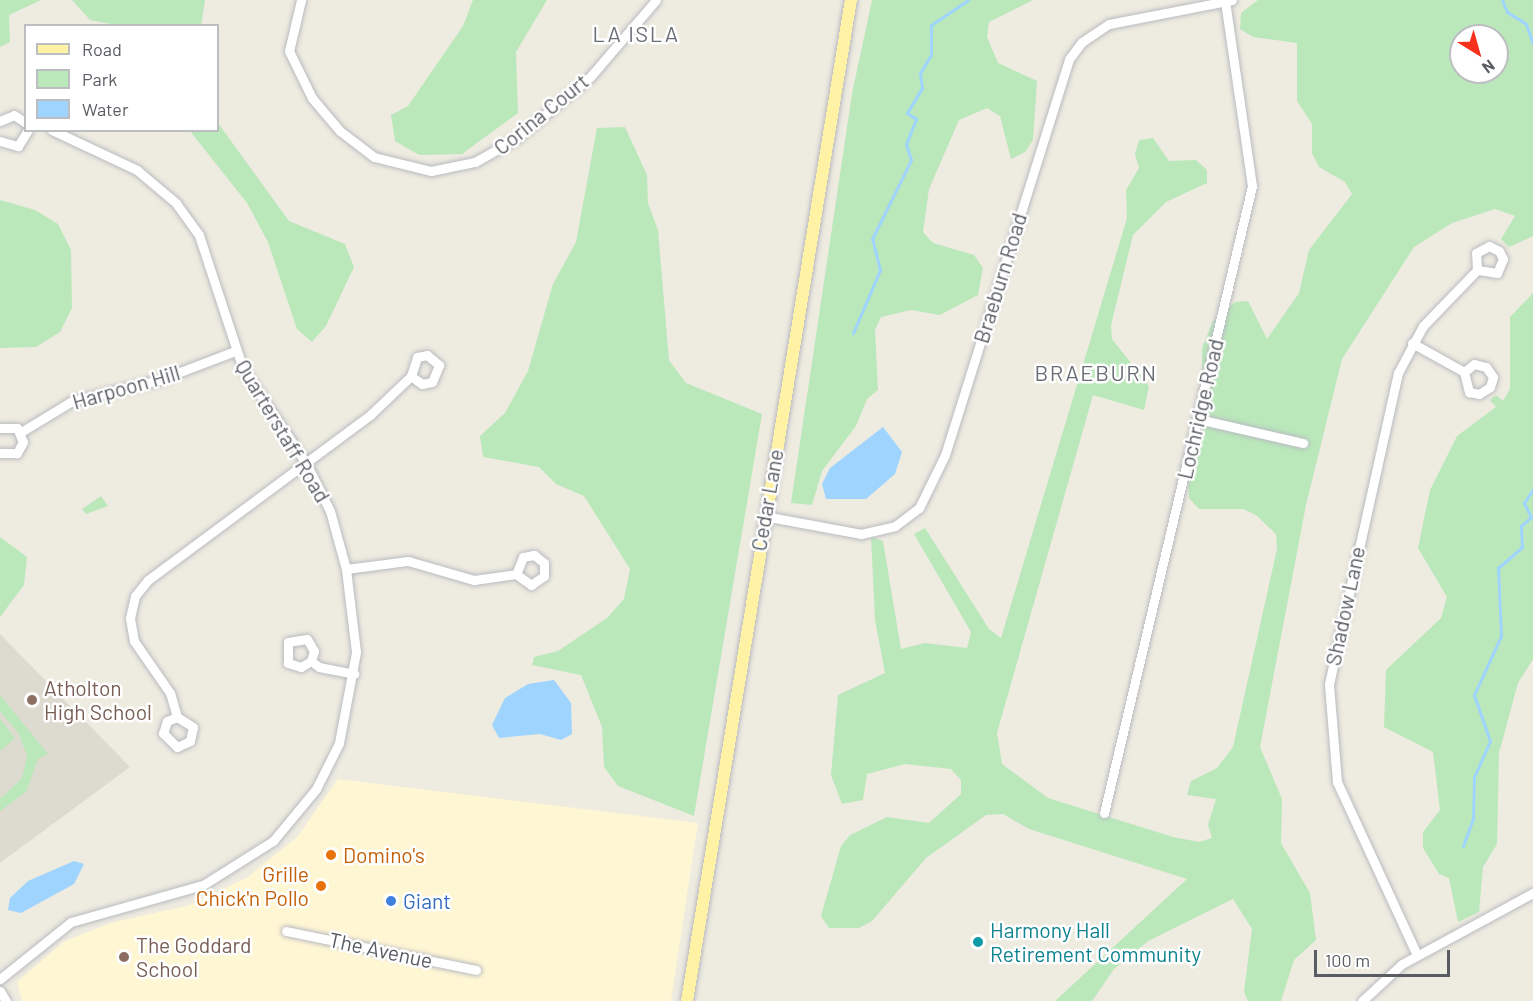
<!DOCTYPE html>
<html>
<head>
<meta charset="utf-8">
<style>
  body { margin:0 }
  #map { position:relative; width:1533px; height:1001px; overflow:hidden; background:#eeebe0; font-family:Barlow,sans-serif }
  div>[style] { position:absolute }
  [style*='--x'] { left:calc(var(--x)*1px); top:calc(var(--y)*1px); width:calc(var(--w)*1px); rotate:calc(var(--a)*1deg) }
  .commercial>* { inset:0; background:#fff6d4 }
  .education>* { inset:0; background:#dddacf }
  .green>* { inset:0; background:#bae8bb }
  .water>* { inset:0; background:#9fd4ff }
  .stream>* { height:3px; margin:-1.5px; padding:0 1.5px; transform-origin:1.5px; border-radius:1.5px; background:#9fd4ff }
  .roads { filter:drop-shadow(0 0 2px #b9bbc1) drop-shadow(0 0 2px #b9bbc1) }
  .minor>* { height:9px; margin:-4.5px; padding:0 4.5px; transform-origin:4.5px; border-radius:4.5px; background:#fff }
  .major>* { height:12px; margin:-6px; padding:0 6px; transform-origin:6px; border-radius:6px; background:#fff2a4 }
  .dots>* { width:16px; height:16px; translate:-50% -50%; box-sizing:border-box; border:3px solid #fff; border-radius:50% }
  span { translate:-50% -50%; white-space:nowrap; text-align:center; line-height:1.15; -webkit-text-stroke:5px #fff; paint-order:stroke }
  .street-label { font-size:21px; color:#595d63 }
  .education-label { font-size:21px; color:#785e54 }
  .left { translate:0 -50%; text-align:left }
  .food-label { font-size:21px; color:#c56008 }
  .right { translate:-100% -50%; text-align:right }
  .shop-label { font-size:21px; color:#366cbe }
  .culture-label { font-size:21px; color:#0d838f }
  .neighbourhood-label { font-size:22px; color:#6a6f75; letter-spacing:1.5px }
  .legend { position:absolute; left:24px; top:24px; width:195px; height:108px; box-sizing:border-box; background:#fff; border:2px solid #bdbec1; margin:0; padding:8px 10px; list-style:none; font-size:18px; color:#595d63 }
  .legend li { display:flex; align-items:center; gap:12px; height:30px }
  .legend b { width:30px; border:2px solid #bdbec1 }
  .north { position:absolute; left:1449px; top:24px; width:60px; height:60px; box-sizing:border-box; background:#fff; border:2px solid #bdbec1; border-radius:50%; rotate:143deg; font-size:16px; font-weight:700; line-height:24px; text-align:center; color:#595d63 }
  .north::after { content:''; display:block; margin:auto; width:21px; height:27px; background:#f8311c; clip-path:polygon(50% 0,100% 100%,50% 72%,0 100%) }
  .scale { position:absolute; left:1314px; top:950px; width:136px; height:27px; box-sizing:border-box; border:3px solid #595d63; border-top:0; padding-left:8px; font-size:18px; line-height:21px; white-space:nowrap; color:#595d63; -webkit-text-stroke:4px #fff; paint-order:stroke }
</style>
</head>
<body>
<div id="map">
  <div class="commercial">
    <div style="clip-path:polygon(338px 779px,698px 823px,671px 1001px,22px 1001px,17px 982px,63px 942px,110px 923px,190px 905px,248px 877px,297px 837px)"></div>
  </div>
  <div class="education">
    <div style="clip-path:polygon(0 634px,130px 767px,0 863px)"></div>
  </div>
  <div class="green">
    <div style="clip-path:polygon(0 0,41px 0,9px 15px,10px 42px,0 47px)"></div>
    <div style="clip-path:polygon(72px 0,205px 0,201px 26px,116px 25px,90px 20px)"></div>
    <div style="clip-path:polygon(473px 0,547px 0,516px 52px,518px 113px,462px 154px,419px 155px,395px 141px,391px 115px,408px 106px,463px 26px)"></div>
    <div style="clip-path:polygon(872px 0,1033px 0,989px 22px,987px 37px,998px 63px,1037px 81px,1033px 140px,1025px 152px,1011px 159px,1000px 116px,987px 108px,959px 120px,929px 189px,923px 232px,933px 243px,974px 255px,983px 268px,978px 295px,940px 315px,911px 310px,881px 317px,875px 330px,878px 390px,867px 399px,856px 426px,822px 471px,812px 505px,791px 503px,852px 94px)"></div>
    <div style="clip-path:polygon(evenodd,1258px 0,1533px 0,1533px 236px,1509px 247px,1501px 239px,1515px 216px,1495px 209px,1452px 223px,1414px 247px,1342px 359px,1306px 505px,1260px 747px,1282px 799px,1281px 843px,1310px 893px,1316px 940px,1294px 960px,1281px 1001px,1248px 1001px,1244px 992px,1252px 929px,1233px 899px,1148px 941px,1114px 969px,1092px 1001px,1055px 1001px,1187px 879px,1029px 829px,1003px 814px,986px 815px,926px 858px,872px 921px,859px 928px,829px 928px,821px 916px,841px 846px,850px 835px,887px 817px,929px 823px,961px 794px,961px 780px,951px 769px,905px 764px,867px 774px,863px 800px,842px 804px,831px 775px,838px 695px,885px 673px,875px 620px,871px 537px,883px 541px,901px 649px,925px 643px,967px 648px,971px 632px,914px 534px,925px 528px,989px 629px,1001px 638px,1127px 218px,1126px 190px,1139px 168px,1135px 154px,1139px 140px,1153px 138px,1169px 161px,1196px 160px,1207px 170px,1207px 183px,1166px 202px,1133px 235px,1111px 325px,1112px 339px,1149px 386px,1144px 410px,1093px 395px,997px 733px,1002px 764px,1048px 798px,1173px 837px,1199px 842px,1212px 838px,1208px 825px,1216px 799px,1187px 795px,1191px 781px,1217px 768px,1233px 747px,1277px 549px,1276px 534px,1256px 515px,1243px 509px,1199px 509px,1189px 498px,1188px 469px,1202px 420px,1202px 348px,1213px 321px,1235px 302px,1248px 301px,1267px 339px,1299px 293px,1309px 250px,1352px 194px,1345px 182px,1319px 167px,1312px 153px,1312px 124px,1297px 101px,1297px 43px,1253px 37px,1240px 29px,1241px 13px,1258px 0,1461px 36px,1497px 36px,1497px 72px,1461px 72px,1461px 36px)"></div>
    <div style="clip-path:polygon(218px 123px,289px 221px,345px 244px,354px 267px,326px 326px,312px 342px,297px 329px,268px 242px,247px 203px,190px 131px,218px 130px)"></div>
    <div style="clip-path:polygon(625px 127px,647px 175px,648px 203px,658px 230px,669px 360px,686px 383px,762px 414px,694px 816px,618px 786px,604px 767px,602px 727px,581px 675px,532px 665px,534px 657px,558px 651px,607px 618px,624px 599px,630px 569px,584px 496px,556px 484px,539px 467px,483px 457px,480px 436px,505px 413px,528px 371px,553px 284px,576px 242px,597px 128px)"></div>
    <div style="clip-path:polygon(0 200px,35px 210px,58px 224px,71px 250px,72px 308px,60px 332px,36px 347px,0 348px)"></div>
    <div style="clip-path:polygon(1533px 293px,1533px 659px,1518px 683px,1499px 753px,1497px 844px,1483px 867px,1479px 912px,1458px 922px,1449px 878px,1439px 874px,1423px 848px,1423px 832px,1440px 810px,1433px 752px,1384px 727px,1386px 670px,1441px 618px,1447px 597px,1418px 548px,1430px 490px,1457px 436px,1496px 407px,1490px 400px,1496px 395px,1503px 401px,1510px 389px,1510px 317px)"></div>
    <div style="clip-path:polygon(101px 496px,108px 506px,86px 514px,82px 509px)"></div>
    <div style="clip-path:polygon(0 537px,27px 557px,24px 585px,0 617px)"></div>
    <div style="clip-path:polygon(0 695px,48px 754px,38px 759px,26px 792px,0 811px,0 799px,22px 778px,27px 756px,19px 734px,0 711px)"></div>
    <div style="clip-path:polygon(0 719px,15px 738px,0 751px)"></div>
  </div>
  <div class="water">
    <div style="clip-path:polygon(883px 427px,902px 452px,895px 474px,866px 499px,826px 499px,822px 484px,830px 468px)"></div>
    <div style="clip-path:polygon(554px 680px,571px 703px,572px 734px,561px 740px,540px 734px,499px 738px,492px 725px,505px 698px,528px 684px)"></div>
    <div style="clip-path:polygon(74px 861px,84px 864px,74px 884px,21px 913px,8px 910px,10px 898px,28px 881px)"></div>
  </div>
  <div class="stream">
    <div style="--x:1502;--y:0;--w:13;--a:67"></div>
    <div style="--x:1507;--y:12;--w:22;--a:32"></div>
    <div style="--x:1526;--y:24;--w:21;--a:71"></div>
    <div style="--x:853;--y:333;--w:69;--a:-66.8"></div>
    <div style="--x:880;--y:270;--w:32;--a:-104"></div>
    <div style="--x:872;--y:239;--w:88;--a:-63.7"></div>
    <div style="--x:911;--y:160;--w:17;--a:-107"></div>
    <div style="--x:906;--y:144;--w:27;--a:-68"></div>
    <div style="--x:916;--y:119;--w:11;--a:-146"></div>
    <div style="--x:907;--y:113;--w:29;--a:-59"></div>
    <div style="--x:922;--y:88;--w:15;--a:-98"></div>
    <div style="--x:920;--y:73;--w:21;--a:-59"></div>
    <div style="--x:931;--y:55;--w:30;--a:-90"></div>
    <div style="--x:931;--y:25;--w:45;--a:-34"></div>
    <div style="--x:1463;--y:846;--w:29;--a:-70"></div>
    <div style="--x:1473;--y:819;--w:42;--a:-88.6"></div>
    <div style="--x:1474;--y:777;--w:39;--a:-66"></div>
    <div style="--x:1490;--y:741;--w:49;--a:-109.2"></div>
    <div style="--x:1474;--y:695;--w:65;--a:-65.4"></div>
    <div style="--x:1501;--y:636;--w:68;--a:-92.5"></div>
    <div style="--x:1498;--y:568;--w:32;--a:-41"></div>
    <div style="--x:1522;--y:547;--w:21;--a:-93"></div>
    <div style="--x:1521;--y:526;--w:13;--a:-42"></div>
    <div style="--x:1531;--y:517;--w:16;--a:-117"></div>
    <div style="--x:1524;--y:503;--w:17;--a:-57"></div>
  </div>
  <div class="roads">
    <div class="minor">
      <div style="--x:301;--y:0;--w:52;--a:103.2"></div>
      <div style="--x:289;--y:51;--w:52;--a:63.9"></div>
      <div style="--x:312;--y:98;--w:43;--a:49.7"></div>
      <div style="--x:340;--y:131;--w:43;--a:37.4"></div>
      <div style="--x:374;--y:157;--w:59;--a:13.8"></div>
      <div style="--x:431;--y:171;--w:45;--a:-11.6"></div>
      <div style="--x:475;--y:162;--w:48;--a:-29.7"></div>
      <div style="--x:517;--y:138;--w:95;--a:-39.9"></div>
      <div style="--x:590;--y:77;--w:101;--a:-49.4"></div>
      <div style="--x:0;--y:121;--w:15;--a:-23"></div>
      <div style="--x:14;--y:115;--w:14;--a:34"></div>
      <div style="--x:0;--y:141;--w:19;--a:16"></div>
      <div style="--x:18;--y:146;--w:19;--a:-58"></div>
      <div style="--x:1412;--y:343;--w:60;--a:29.1"></div>
      <div style="--x:1464;--y:372;--w:21;--a:76"></div>
      <div style="--x:1469;--y:392;--w:10;--a:11"></div>
      <div style="--x:1479;--y:394;--w:13;--a:-32"></div>
      <div style="--x:1490;--y:387;--w:10;--a:-73"></div>
      <div style="--x:1493;--y:377;--w:12;--a:-125"></div>
      <div style="--x:1486;--y:367;--w:12;--a:-166"></div>
      <div style="--x:1474;--y:364;--w:13;--a:141"></div>
      <div style="--x:1198;--y:419;--w:108;--a:12.9"></div>
      <div style="--x:0;--y:428;--w:17;--a:0"></div>
      <div style="--x:17;--y:428;--w:15;--a:67"></div>
      <div style="--x:23;--y:442;--w:13;--a:119"></div>
      <div style="--x:17;--y:453;--w:17;--a:180"></div>
      <div style="--x:21;--y:432;--w:60;--a:-31.3"></div>
      <div style="--x:72;--y:401;--w:89;--a:-13.6"></div>
      <div style="--x:159;--y:380;--w:81;--a:-20.9"></div>
      <div style="--x:764;--y:516;--w:99;--a:10.5"></div>
      <div style="--x:861;--y:534;--w:35;--a:-13"></div>
      <div style="--x:895;--y:526;--w:30;--a:-37"></div>
      <div style="--x:919;--y:508;--w:59;--a:-63.9"></div>
      <div style="--x:945;--y:455;--w:415;--a:-72.6"></div>
      <div style="--x:1069;--y:59;--w:21;--a:-53"></div>
      <div style="--x:1082;--y:42;--w:32;--a:-34"></div>
      <div style="--x:1109;--y:24;--w:125;--a:-11"></div>
      <div style="--x:346;--y:569;--w:63;--a:-7.4"></div>
      <div style="--x:408;--y:561;--w:69;--a:16.1"></div>
      <div style="--x:474;--y:580;--w:42;--a:-8.1"></div>
      <div style="--x:516;--y:574;--w:19;--a:36"></div>
      <div style="--x:531;--y:585;--w:16;--a:-35"></div>
      <div style="--x:544;--y:576;--w:13;--a:-90"></div>
      <div style="--x:544;--y:563;--w:13;--a:-141"></div>
      <div style="--x:534;--y:555;--w:11;--a:170"></div>
      <div style="--x:523;--y:557;--w:18;--a:112"></div>
      <div style="--x:311;--y:661;--w:12;--a:149"></div>
      <div style="--x:301;--y:667;--w:14;--a:-163"></div>
      <div style="--x:288;--y:663;--w:21;--a:-90"></div>
      <div style="--x:288;--y:642;--w:19;--a:-9"></div>
      <div style="--x:307;--y:639;--w:14;--a:60"></div>
      <div style="--x:314;--y:651;--w:10;--a:107"></div>
      <div style="--x:311;--y:661;--w:10;--a:37"></div>
      <div style="--x:319;--y:667;--w:36;--a:11"></div>
      <div style="--x:177;--y:717;--w:11;--a:158"></div>
      <div style="--x:167;--y:721;--w:13;--a:108"></div>
      <div style="--x:163;--y:733;--w:20;--a:45"></div>
      <div style="--x:177;--y:747;--w:14;--a:-25"></div>
      <div style="--x:190;--y:741;--w:14;--a:-78"></div>
      <div style="--x:193;--y:727;--w:19;--a:-148"></div>
      <div style="--x:177;--y:717;--w:25;--a:-106"></div>
      <div style="--x:170;--y:693;--w:63;--a:-124.7"></div>
      <div style="--x:134;--y:641;--w:23;--a:-100"></div>
      <div style="--x:130;--y:618;--w:23;--a:-77"></div>
      <div style="--x:135;--y:596;--w:21;--a:-51"></div>
      <div style="--x:148;--y:580;--w:277;--a:-36.6"></div>
      <div style="--x:370;--y:415;--w:57;--a:-43.6"></div>
      <div style="--x:411;--y:376;--w:20;--a:-72"></div>
      <div style="--x:417;--y:357;--w:10;--a:-11"></div>
      <div style="--x:427;--y:355;--w:16;--a:40"></div>
      <div style="--x:439;--y:365;--w:18;--a:112"></div>
      <div style="--x:432;--y:382;--w:10;--a:169"></div>
      <div style="--x:422;--y:384;--w:14;--a:-144"></div>
      <div style="--x:1104;--y:813;--w:644;--a:-76.72"></div>
      <div style="--x:1252;--y:186;--w:187;--a:-98.3"></div>
      <div style="--x:286;--y:931;--w:194;--a:11.6"></div>
      <div style="--x:1417;--y:955;--w:191;--a:-114.8"></div>
      <div style="--x:1337;--y:782;--w:98;--a:-94.7"></div>
      <div style="--x:1329;--y:684;--w:319;--a:-77.5"></div>
      <div style="--x:1398;--y:373;--w:53;--a:-62"></div>
      <div style="--x:1423;--y:326;--w:78;--a:-46"></div>
      <div style="--x:1477;--y:270;--w:17;--a:-93"></div>
      <div style="--x:1476;--y:253;--w:15;--a:-28"></div>
      <div style="--x:1489;--y:246;--w:11;--a:27"></div>
      <div style="--x:1499;--y:251;--w:9;--a:63"></div>
      <div style="--x:1503;--y:259;--w:15;--a:113"></div>
      <div style="--x:1497;--y:273;--w:20;--a:-171"></div>
      <div style="--x:0;--y:979;--w:91;--a:-38.8"></div>
      <div style="--x:71;--y:922;--w:137;--a:-15.7"></div>
      <div style="--x:203;--y:885;--w:83;--a:-32.2"></div>
      <div style="--x:273;--y:841;--w:67;--a:-50.4"></div>
      <div style="--x:316;--y:789;--w:51;--a:-63.4"></div>
      <div style="--x:339;--y:743;--w:93;--a:-79.4"></div>
      <div style="--x:356;--y:652;--w:84;--a:-96.9"></div>
      <div style="--x:346;--y:569;--w:60;--a:-105.4"></div>
      <div style="--x:330;--y:511;--w:54;--a:-116.6"></div>
      <div style="--x:306;--y:463;--w:113;--a:-123.8"></div>
      <div style="--x:243;--y:369;--w:141;--a:-108.2"></div>
      <div style="--x:199;--y:235;--w:39;--a:-126"></div>
      <div style="--x:176;--y:203;--w:51;--a:-139.8"></div>
      <div style="--x:137;--y:170;--w:94;--a:-154.8"></div>
      <div style="--x:0;--y:991;--w:12;--a:59"></div>
      <div style="--x:1362;--y:1001;--w:54;--a:-42.8"></div>
      <div style="--x:1402;--y:964;--w:149;--a:-28.5"></div>
    </div>
    <div class="major">
      <div style="--x:687;--y:1001;--w:1014;--a:-80.7"></div>
    </div>
  </div>
  <div class="dots">
    <div style="left:32px;top:700px;background:#8d6e63"></div>
    <div style="left:331px;top:855px;background:#e8710a"></div>
    <div style="left:321px;top:886px;background:#e8710a"></div>
    <div style="left:391px;top:901px;background:#3f7fe0"></div>
    <div style="left:978px;top:942px;background:#0f9aa8"></div>
    <div style="left:124px;top:957px;background:#8d6e63"></div>
  </div>
  <div class="street-label">
    <span style="left:541px;top:114px;rotate:-39deg">Corina Court</span>
    <span style="left:1000px;top:278px;rotate:-73deg">Braeburn Road</span>
    <span style="left:126px;top:387px;rotate:-16deg">Harpoon Hill</span>
    <span style="left:1200px;top:409px;rotate:-77deg">Lochridge Road</span>
    <span style="left:283px;top:431px;rotate:59deg">Quarterstaff Road</span>
    <span style="left:767px;top:500px;rotate:-80deg">Cedar Lane</span>
    <span style="left:1345px;top:606px;rotate:-78deg">Shadow Lane</span>
    <span style="left:381px;top:950px;rotate:12deg">The Avenue</span>
  </div>
  <div class="education-label">
    <span class="left" style="left:44px;top:700px">Atholton<br>High School</span>
    <span class="left" style="left:136px;top:957px">The Goddard<br>School</span>
  </div>
  <div class="food-label">
    <span class="left" style="left:343px;top:855px">Domino's</span>
    <span class="right" style="left:309px;top:886px">Grille<br>Chick'n Pollo</span>
  </div>
  <div class="shop-label">
    <span class="left" style="left:403px;top:901px">Giant</span>
  </div>
  <div class="culture-label">
    <span class="left" style="left:990px;top:942px">Harmony Hall<br>Retirement Community</span>
  </div>
  <div class="neighbourhood-label">
    <span style="left:636px;top:34px">LA ISLA</span>
    <span style="left:1096px;top:373px">BRAEBURN</span>
  </div>
  <ul class="legend">
  <li><b style="height:8px;background:#fff2a4"></b>Road</li>
  <li><b style="height:16px;background:#bae8bb"></b>Park</li>
  <li><b style="height:16px;background:#9fd4ff"></b>Water</li>
  </ul>
  <div class="north">N</div>
  <div class="scale">100 m</div>
</div>
</body>
</html>
